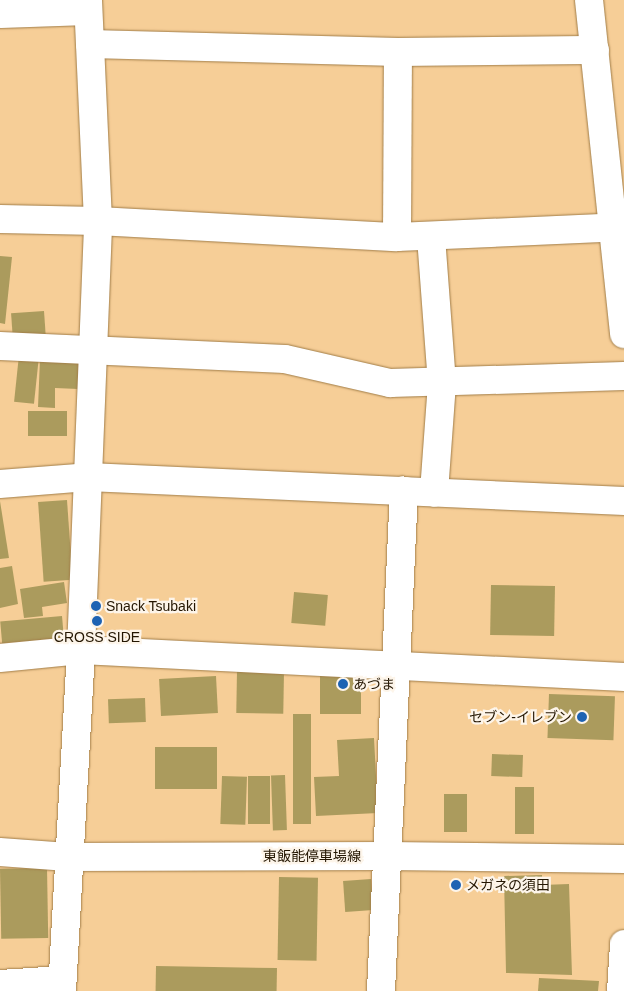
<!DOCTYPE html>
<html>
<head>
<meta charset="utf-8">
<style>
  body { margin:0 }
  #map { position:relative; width:624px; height:991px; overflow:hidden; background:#f6ce97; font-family:Helvetica,"Noto Sans JP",sans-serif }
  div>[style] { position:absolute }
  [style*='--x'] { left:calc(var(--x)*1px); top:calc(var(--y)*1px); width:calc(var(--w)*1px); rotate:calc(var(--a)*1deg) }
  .building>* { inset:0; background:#ab9b5d; transform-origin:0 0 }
  .roads { filter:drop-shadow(0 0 1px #a17d48) drop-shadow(0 0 1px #a17d48) }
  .minor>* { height:28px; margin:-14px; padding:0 14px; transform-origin:14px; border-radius:14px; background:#fff }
  .major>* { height:28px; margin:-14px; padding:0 14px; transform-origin:14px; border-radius:14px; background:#fff }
  .dots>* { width:14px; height:14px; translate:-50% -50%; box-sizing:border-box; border:2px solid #fdf5ea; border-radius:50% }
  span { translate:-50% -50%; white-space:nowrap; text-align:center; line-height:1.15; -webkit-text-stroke:4.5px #fdf5ea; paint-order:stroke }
  .poi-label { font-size:14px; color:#241602 }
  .left { translate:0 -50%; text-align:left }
  .right { translate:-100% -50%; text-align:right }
  .street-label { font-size:14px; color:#241602 }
</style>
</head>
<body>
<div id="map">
  <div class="building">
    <div style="clip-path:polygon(0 256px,12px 257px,5px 324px,0 323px)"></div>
    <div style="left:44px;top:311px;width:28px;height:33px;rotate:86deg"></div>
    <div style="left:19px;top:355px;width:20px;height:47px;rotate:6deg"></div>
    <div style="clip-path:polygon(40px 359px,79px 360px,78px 389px,55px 388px,55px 408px,38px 407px)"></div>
    <div style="left:28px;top:411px;width:39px;height:25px"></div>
    <div style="left:67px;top:500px;width:80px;height:29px;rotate:86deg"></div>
    <div style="clip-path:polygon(0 501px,9px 558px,0 559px)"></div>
    <div style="clip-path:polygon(12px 566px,18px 604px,0 608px,0 568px)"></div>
    <div style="clip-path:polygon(64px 582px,67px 603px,42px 607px,43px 616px,24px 618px,20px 589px)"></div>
    <div style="left:491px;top:585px;width:64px;height:50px;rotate:1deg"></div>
    <div style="left:294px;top:592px;width:34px;height:31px;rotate:5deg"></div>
    <div style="left:62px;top:616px;width:22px;height:62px;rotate:85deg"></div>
    <div style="left:237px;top:671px;width:47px;height:42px;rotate:1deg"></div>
    <div style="left:216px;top:676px;width:37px;height:57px;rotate:87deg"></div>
    <div style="left:361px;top:676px;width:38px;height:41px;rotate:90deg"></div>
    <div style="left:549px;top:694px;width:66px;height:44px;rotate:2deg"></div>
    <div style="left:145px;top:698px;width:24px;height:37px;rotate:88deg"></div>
    <div style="left:293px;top:714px;width:18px;height:110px"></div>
    <div style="clip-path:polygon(374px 738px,378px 813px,316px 816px,314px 777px,339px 776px,337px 740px)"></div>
    <div style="left:217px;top:747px;width:42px;height:62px;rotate:90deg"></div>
    <div style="left:492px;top:754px;width:31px;height:22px;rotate:2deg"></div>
    <div style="left:285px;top:775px;width:55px;height:14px;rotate:88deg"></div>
    <div style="left:222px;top:776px;width:25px;height:48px;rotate:2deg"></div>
    <div style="left:248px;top:776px;width:22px;height:48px"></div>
    <div style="left:515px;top:787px;width:19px;height:47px"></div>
    <div style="left:444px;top:794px;width:23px;height:38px"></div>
    <div style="left:47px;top:868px;width:70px;height:47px;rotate:89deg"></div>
    <div style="clip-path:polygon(542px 875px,542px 885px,569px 884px,572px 975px,506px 973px,504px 876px)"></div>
    <div style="left:279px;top:877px;width:39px;height:83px;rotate:1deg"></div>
    <div style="left:371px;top:879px;width:31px;height:28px;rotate:86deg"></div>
    <div style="left:156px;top:966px;width:121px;height:25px;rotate:1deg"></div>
    <div style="clip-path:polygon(539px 978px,599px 981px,598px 991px,538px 991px)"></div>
  </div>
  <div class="roads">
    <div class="minor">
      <div style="--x:589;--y:0;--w:336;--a:84"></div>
      <div style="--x:0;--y:14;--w:88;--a:-2"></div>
      <div style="--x:90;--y:44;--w:308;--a:1.5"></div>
      <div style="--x:398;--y:52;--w:197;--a:-0.6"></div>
      <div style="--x:0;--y:219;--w:98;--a:1.2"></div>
      <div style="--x:98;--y:221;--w:299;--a:3.1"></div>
      <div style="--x:397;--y:237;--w:227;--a:-2.5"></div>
      <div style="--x:397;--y:237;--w:185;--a:-89.7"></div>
      <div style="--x:431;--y:237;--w:146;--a:85.7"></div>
      <div style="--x:442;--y:383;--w:110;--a:94.2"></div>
      <div style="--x:0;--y:346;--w:285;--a:2.6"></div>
      <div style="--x:285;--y:359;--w:108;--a:12.9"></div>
      <div style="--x:390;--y:383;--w:234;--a:-1.7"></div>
      <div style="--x:0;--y:484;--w:88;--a:-4.5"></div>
      <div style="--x:88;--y:477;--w:537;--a:2.56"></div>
      <div style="--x:0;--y:658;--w:81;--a:-5.6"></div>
      <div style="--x:81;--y:650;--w:544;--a:2.85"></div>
      <div style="--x:0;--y:984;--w:62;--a:-3.7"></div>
      <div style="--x:62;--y:991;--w:342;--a:-86.8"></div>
      <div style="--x:81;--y:650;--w:429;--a:-87.7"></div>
      <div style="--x:98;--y:221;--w:221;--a:-92.6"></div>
      <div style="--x:381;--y:991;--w:501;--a:-87.37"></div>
      <div style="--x:621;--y:991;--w:47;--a:-86.3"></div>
    </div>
    <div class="major">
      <div style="--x:0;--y:852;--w:68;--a:4.2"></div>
      <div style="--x:68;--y:857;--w:319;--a:-0.2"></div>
      <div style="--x:387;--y:856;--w:237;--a:0.7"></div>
    </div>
  </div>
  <div class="dots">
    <div style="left:96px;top:606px;background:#1e63b3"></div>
    <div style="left:97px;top:621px;background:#1e63b3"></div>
    <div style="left:343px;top:684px;background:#1e63b3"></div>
    <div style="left:582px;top:717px;background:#1e63b3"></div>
    <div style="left:456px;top:885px;background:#1e63b3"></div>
  </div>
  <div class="poi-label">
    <span class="left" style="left:106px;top:606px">Snack Tsubaki</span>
    <span style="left:97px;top:637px">CROSS SIDE</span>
    <span class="left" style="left:353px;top:684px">あづま</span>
    <span class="right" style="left:572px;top:717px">セブン-イレブン</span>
    <span class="left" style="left:466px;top:885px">メガネの須田</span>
  </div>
  <div class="street-label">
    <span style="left:312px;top:856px">東飯能停車場線</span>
  </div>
</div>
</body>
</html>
